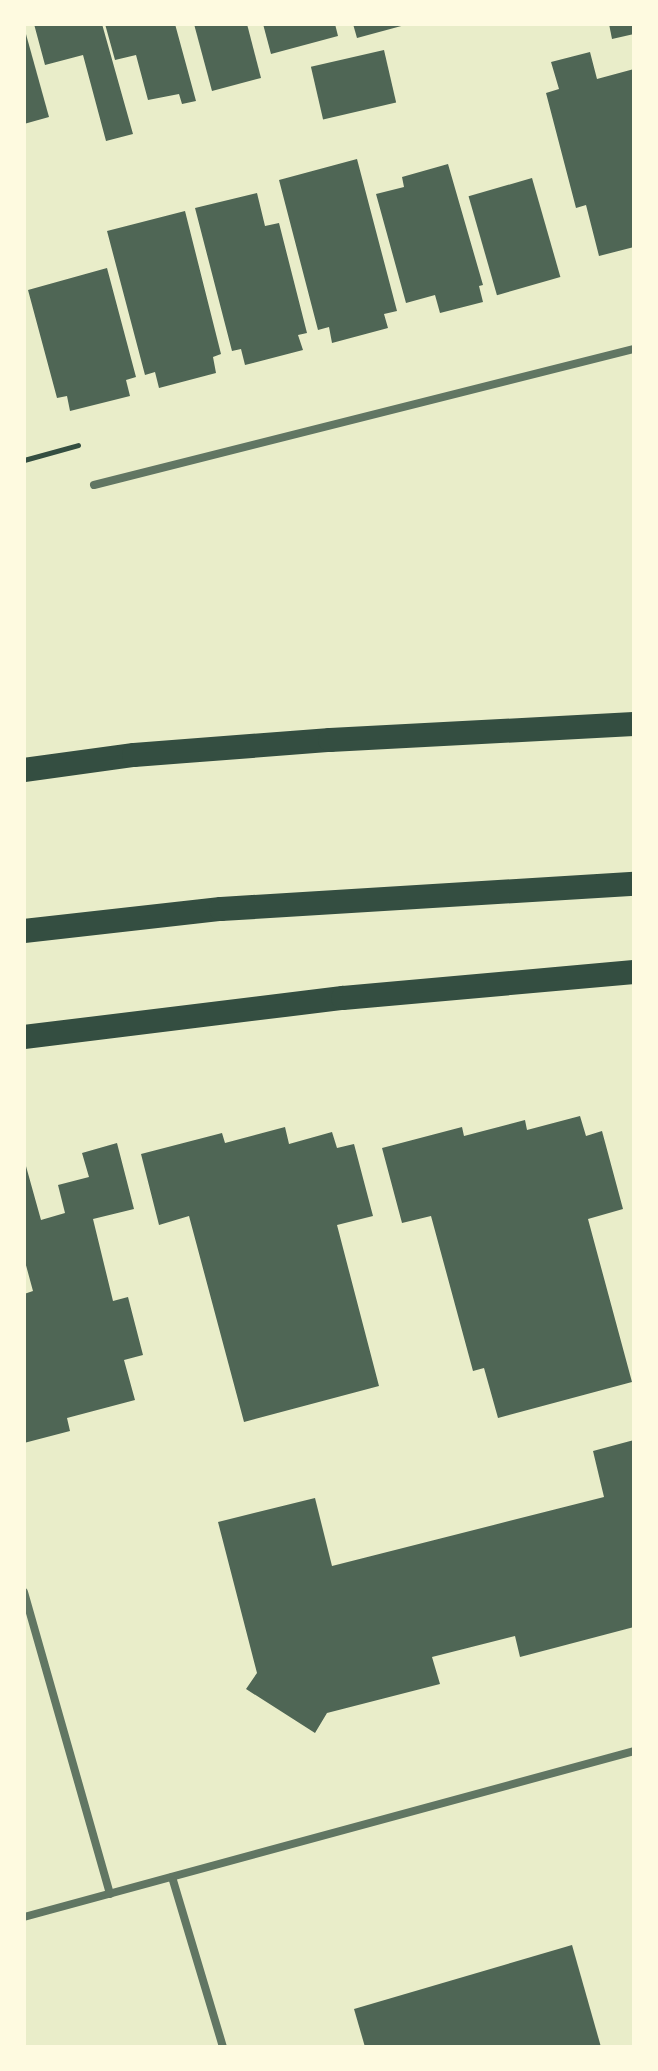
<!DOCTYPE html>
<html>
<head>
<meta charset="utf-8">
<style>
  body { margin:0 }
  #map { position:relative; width:658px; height:2071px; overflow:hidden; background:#e9edc9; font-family:Overpass,sans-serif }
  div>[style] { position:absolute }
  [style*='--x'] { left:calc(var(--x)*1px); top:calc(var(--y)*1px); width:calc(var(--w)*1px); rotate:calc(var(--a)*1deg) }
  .building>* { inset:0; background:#4f6655; transform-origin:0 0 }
  .path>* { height:5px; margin:-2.5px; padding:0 2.5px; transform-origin:2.5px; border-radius:2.5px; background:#344e41 }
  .minor>* { height:8px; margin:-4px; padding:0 4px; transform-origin:4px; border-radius:4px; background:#617663 }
  .motorway>* { height:24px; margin:-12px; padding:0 12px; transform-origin:12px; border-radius:12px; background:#344e41 }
  span { translate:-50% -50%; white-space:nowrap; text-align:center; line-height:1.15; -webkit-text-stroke:6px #fefae0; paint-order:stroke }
  .frame { position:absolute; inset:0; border:26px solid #fefae0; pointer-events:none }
</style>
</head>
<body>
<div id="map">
  <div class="building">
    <div style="clip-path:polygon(34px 24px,102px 24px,133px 134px,106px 141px,83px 55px,45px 65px)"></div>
    <div style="clip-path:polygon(105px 24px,175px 24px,196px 101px,182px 104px,179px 94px,148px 100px,136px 55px,115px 60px)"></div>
    <div style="clip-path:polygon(194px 24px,247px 24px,261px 78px,212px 91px)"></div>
    <div style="clip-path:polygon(263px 24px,335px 24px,338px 36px,271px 54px)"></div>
    <div style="clip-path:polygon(353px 24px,405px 24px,405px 25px,357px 38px)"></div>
    <div style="clip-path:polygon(609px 24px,634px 24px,634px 34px,612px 39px)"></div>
    <div style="clip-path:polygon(24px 27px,49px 117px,24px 124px)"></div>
    <div style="left:384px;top:50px;width:54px;height:75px;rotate:77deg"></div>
    <div style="clip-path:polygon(590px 52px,597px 79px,634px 69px,634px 247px,599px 256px,586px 205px,576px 208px,546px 93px,559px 89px,551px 62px)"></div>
    <div style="clip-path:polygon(357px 159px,397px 311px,384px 314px,388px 328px,332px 343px,329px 327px,318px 330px,279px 180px)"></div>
    <div style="clip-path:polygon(448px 164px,483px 285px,479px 286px,483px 302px,440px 313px,435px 295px,406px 303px,376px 194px,404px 187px,402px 177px)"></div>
    <div style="left:532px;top:178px;width:103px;height:66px;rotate:74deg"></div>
    <div style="clip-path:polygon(257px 193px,265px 226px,279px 223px,307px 333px,298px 335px,303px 350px,245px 365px,241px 349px,232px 351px,195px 208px)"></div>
    <div style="clip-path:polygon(185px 211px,221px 354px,213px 357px,216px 373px,159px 388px,155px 372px,145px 375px,107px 231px)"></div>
    <div style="clip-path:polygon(107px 268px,136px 377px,126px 380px,130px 396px,70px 411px,67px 396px,57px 398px,28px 290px)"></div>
    <div style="clip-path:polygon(580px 1116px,586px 1136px,602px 1131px,623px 1209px,588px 1219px,632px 1382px,498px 1418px,484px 1368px,473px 1371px,431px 1216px,402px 1223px,382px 1148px,462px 1127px,464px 1136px,525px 1120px,527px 1130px)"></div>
    <div style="clip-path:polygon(285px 1127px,289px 1144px,332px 1132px,337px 1148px,354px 1144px,373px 1216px,337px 1225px,379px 1386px,244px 1422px,189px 1216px,159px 1225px,141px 1154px,222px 1133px,225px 1143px)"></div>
    <div style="clip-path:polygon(117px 1143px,134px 1209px,93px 1219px,113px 1301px,128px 1297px,143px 1355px,124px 1360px,135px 1400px,67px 1418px,70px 1431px,24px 1443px,24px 1294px,33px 1291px,24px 1258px,24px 1159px,41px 1220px,65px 1213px,58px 1185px,89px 1177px,82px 1153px)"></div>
    <div style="clip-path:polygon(634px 1440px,634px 1627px,520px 1657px,515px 1636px,432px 1657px,440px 1684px,327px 1713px,315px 1733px,246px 1689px,257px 1673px,218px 1522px,315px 1498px,332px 1566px,604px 1497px,593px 1451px)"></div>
    <div style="clip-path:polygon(572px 1945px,601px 2047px,365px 2047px,354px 2009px)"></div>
  </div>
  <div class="path">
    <div style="--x:24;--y:460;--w:56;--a:-15.5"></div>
  </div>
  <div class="minor">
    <div style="--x:94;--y:485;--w:557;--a:-14.14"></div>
    <div style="--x:24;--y:1592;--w:314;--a:74.1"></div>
    <div style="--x:172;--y:1877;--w:177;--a:73.3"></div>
    <div style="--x:24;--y:1917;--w:632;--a:-15.22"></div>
  </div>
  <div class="motorway">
    <div style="--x:24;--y:770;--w:111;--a:-7.8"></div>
    <div style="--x:134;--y:755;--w:197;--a:-4.4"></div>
    <div style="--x:330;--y:740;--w:304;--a:-3"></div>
    <div style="--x:24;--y:931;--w:198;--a:-6.4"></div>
    <div style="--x:221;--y:909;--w:414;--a:-3.5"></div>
    <div style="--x:24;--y:1037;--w:321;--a:-7"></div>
    <div style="--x:343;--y:998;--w:292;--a:-5.1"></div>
  </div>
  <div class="frame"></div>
</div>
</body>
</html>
